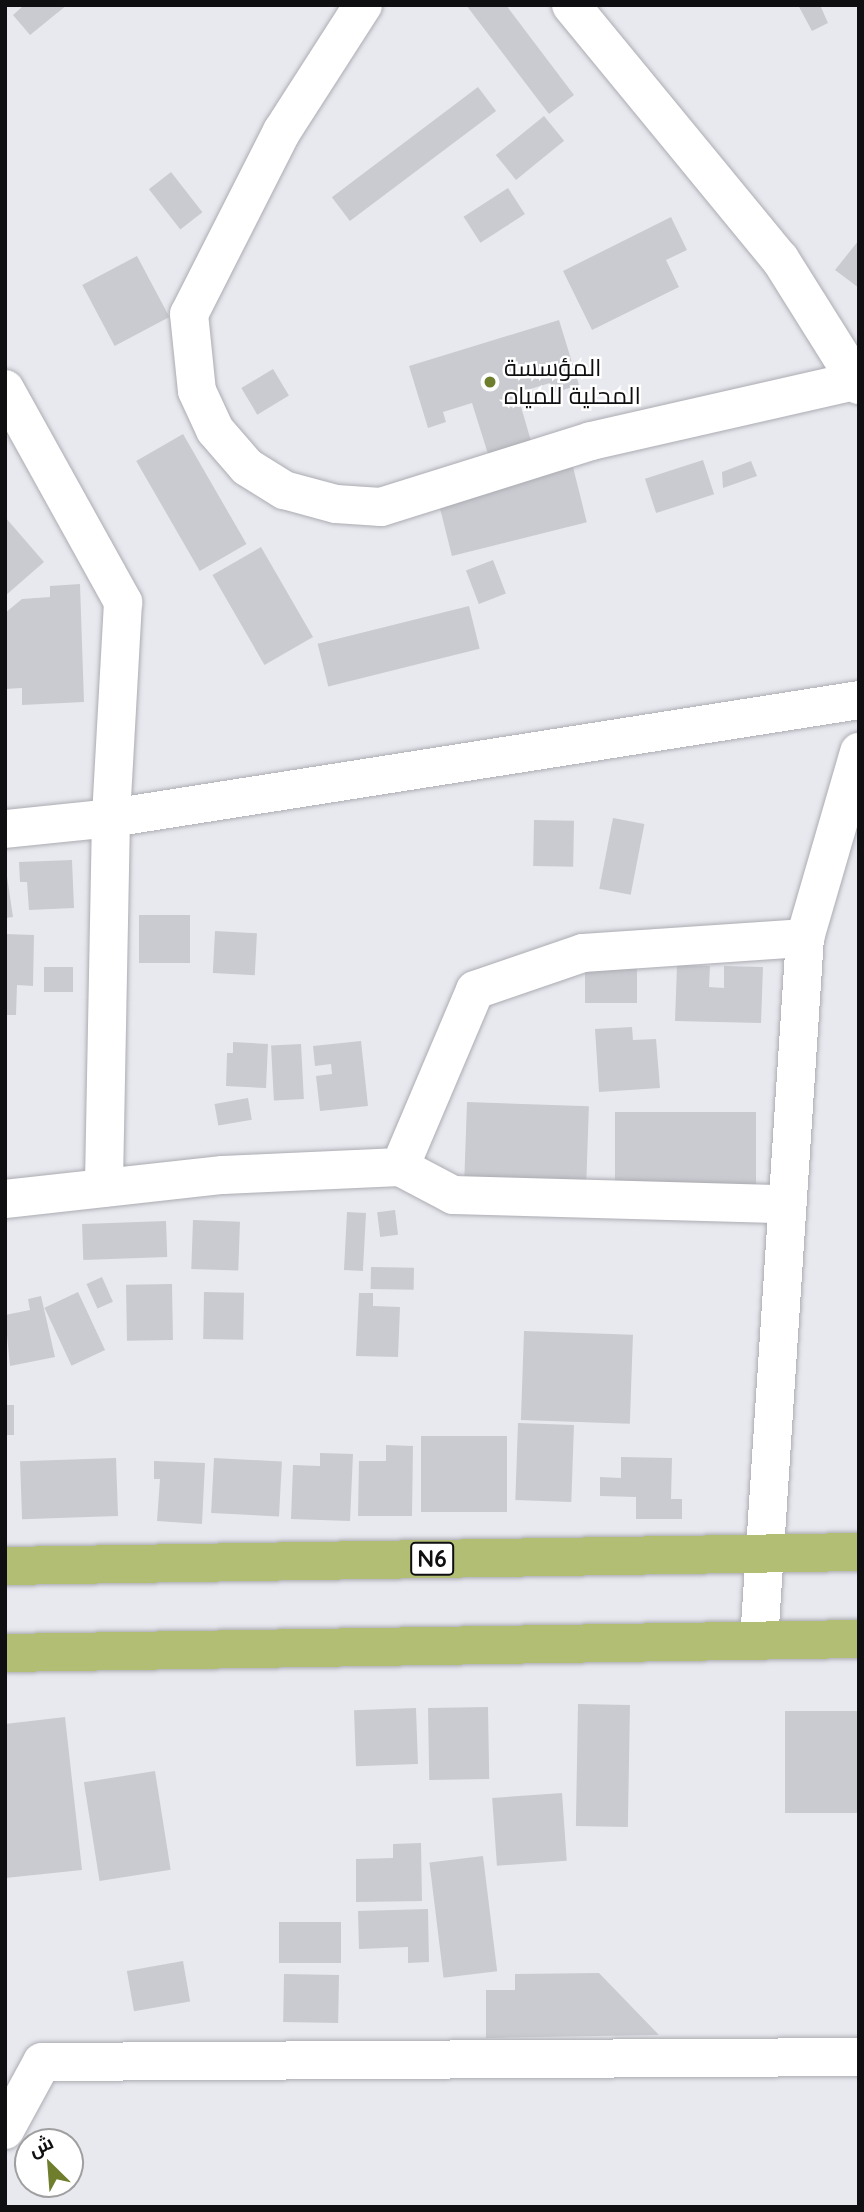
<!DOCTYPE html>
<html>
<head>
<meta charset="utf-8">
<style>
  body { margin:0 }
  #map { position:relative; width:864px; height:2212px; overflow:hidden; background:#e8e9ef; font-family:Quicksand,Cairo,sans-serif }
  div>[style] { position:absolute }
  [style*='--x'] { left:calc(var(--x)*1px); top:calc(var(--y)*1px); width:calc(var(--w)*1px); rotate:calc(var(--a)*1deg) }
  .building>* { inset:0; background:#cacbd1; transform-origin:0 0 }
  .roads { filter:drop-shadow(0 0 2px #abacb2) drop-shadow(0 0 2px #abacb2) }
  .minor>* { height:38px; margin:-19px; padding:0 19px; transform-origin:19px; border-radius:19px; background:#fff }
  .primary>* { height:38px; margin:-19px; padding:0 19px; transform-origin:19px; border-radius:19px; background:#b2be73 }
  .dots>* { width:19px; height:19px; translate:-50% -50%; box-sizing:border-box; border:4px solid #fff; border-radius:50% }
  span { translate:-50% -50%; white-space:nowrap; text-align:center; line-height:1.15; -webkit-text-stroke:5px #fff; paint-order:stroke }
  .shield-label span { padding:2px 5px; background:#fff; border:2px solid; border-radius:5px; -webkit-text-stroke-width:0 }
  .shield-label { font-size:23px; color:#0f0f11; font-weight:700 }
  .poi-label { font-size:24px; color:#0f0f11 }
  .left { translate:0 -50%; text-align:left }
  .frame { position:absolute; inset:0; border:7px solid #0f0f11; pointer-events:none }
  .north { position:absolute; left:14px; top:2128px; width:70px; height:70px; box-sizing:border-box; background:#fff; border:2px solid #9f9fa0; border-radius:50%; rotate:335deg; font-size:19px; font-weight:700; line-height:28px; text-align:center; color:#0f0f11 }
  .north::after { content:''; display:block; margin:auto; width:24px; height:32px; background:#6e7e2d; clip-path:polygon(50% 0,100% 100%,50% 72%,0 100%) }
</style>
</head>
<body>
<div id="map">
  <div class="building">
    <div style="clip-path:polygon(24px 5px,67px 5px,30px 35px,13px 15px)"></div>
    <div style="clip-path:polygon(466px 5px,506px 5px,574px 95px,549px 114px)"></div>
    <div style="clip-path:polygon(798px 5px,820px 5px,828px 23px,812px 31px)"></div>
    <div style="left:478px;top:87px;width:30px;height:183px;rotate:53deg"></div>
    <div style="left:544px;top:116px;width:32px;height:62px;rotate:51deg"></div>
    <div style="left:171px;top:172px;width:51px;height:28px;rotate:52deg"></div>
    <div style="left:508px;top:188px;width:31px;height:53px;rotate:57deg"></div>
    <div style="clip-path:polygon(671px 217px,687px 250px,666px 260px,679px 287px,592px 330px,563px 271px)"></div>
    <div style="clip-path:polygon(859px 240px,859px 288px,835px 270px)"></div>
    <div style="left:137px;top:256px;width:69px;height:62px;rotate:62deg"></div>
    <div style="clip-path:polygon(559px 320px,579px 385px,553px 393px,550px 383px,517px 393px,531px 441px,488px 454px,472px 403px,443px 412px,446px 422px,428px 428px,409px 366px)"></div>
    <div style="left:273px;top:369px;width:31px;height:37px;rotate:59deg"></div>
    <div style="left:183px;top:434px;width:127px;height:54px;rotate:60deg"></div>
    <div style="left:703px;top:460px;width:36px;height:61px;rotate:72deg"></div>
    <div style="clip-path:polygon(751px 461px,757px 476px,723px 488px,722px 472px)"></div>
    <div style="left:573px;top:467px;width:57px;height:139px;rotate:76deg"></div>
    <div style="clip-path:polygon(5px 517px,44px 562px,5px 596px)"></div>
    <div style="left:261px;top:547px;width:104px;height:56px;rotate:60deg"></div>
    <div style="left:493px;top:560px;width:36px;height:29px;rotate:69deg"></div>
    <div style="clip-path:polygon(80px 584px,84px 702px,22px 705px,22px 688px,5px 689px,5px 613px,22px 599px,50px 597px,50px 586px)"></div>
    <div style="left:469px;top:606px;width:44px;height:156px;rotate:76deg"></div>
    <div style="left:613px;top:818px;width:32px;height:72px;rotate:11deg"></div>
    <div style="left:534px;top:820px;width:40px;height:46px;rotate:1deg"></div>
    <div style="clip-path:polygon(72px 860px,74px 908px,29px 910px,27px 882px,20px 882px,19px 862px)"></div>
    <div style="clip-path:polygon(5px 863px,13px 917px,5px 918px)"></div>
    <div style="left:139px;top:915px;width:51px;height:48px"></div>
    <div style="left:215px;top:931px;width:42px;height:42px;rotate:3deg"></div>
    <div style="clip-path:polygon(5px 934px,34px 935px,33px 986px,17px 985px,16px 1015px,5px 1015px)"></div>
    <div style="clip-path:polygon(637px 957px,637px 1003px,585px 1003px,585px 967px)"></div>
    <div style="clip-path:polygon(677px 965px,710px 966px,709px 987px,724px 988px,724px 966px,763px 967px,761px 1023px,675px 1021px)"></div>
    <div style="left:44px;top:967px;width:29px;height:25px"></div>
    <div style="clip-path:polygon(632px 1027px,633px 1040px,656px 1039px,660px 1088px,599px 1092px,595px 1029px)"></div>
    <div style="clip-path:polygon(361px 1041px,368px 1106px,320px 1111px,316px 1076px,332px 1074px,331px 1064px,315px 1066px,313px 1046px)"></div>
    <div style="clip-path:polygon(233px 1042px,268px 1044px,266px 1088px,226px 1086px,227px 1053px,233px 1053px)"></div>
    <div style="left:301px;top:1044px;width:55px;height:30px;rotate:87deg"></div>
    <div style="left:248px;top:1098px;width:22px;height:34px;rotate:80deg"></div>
    <div style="left:467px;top:1102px;width:122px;height:76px;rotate:2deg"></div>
    <div style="left:756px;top:1112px;width:75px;height:141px;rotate:90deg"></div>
    <div style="left:395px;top:1210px;width:25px;height:18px;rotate:83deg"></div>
    <div style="left:347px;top:1212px;width:19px;height:58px;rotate:3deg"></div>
    <div style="left:193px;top:1220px;width:47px;height:49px;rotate:2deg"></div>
    <div style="left:166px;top:1221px;width:36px;height:84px;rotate:88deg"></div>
    <div style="left:371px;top:1267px;width:43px;height:22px;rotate:1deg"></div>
    <div style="left:102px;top:1277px;width:27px;height:17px;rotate:66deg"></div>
    <div style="left:172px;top:1284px;width:56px;height:46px;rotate:89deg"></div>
    <div style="left:78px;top:1292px;width:64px;height:37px;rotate:65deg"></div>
    <div style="left:204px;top:1292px;width:40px;height:47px;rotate:1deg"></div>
    <div style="clip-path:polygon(359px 1293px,373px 1293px,373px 1306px,400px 1307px,398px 1357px,356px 1356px)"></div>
    <div style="clip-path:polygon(41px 1296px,55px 1357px,10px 1366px,5px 1315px,30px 1310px,28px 1299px)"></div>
    <div style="left:524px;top:1331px;width:109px;height:89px;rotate:2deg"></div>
    <div style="left:5px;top:1405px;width:9px;height:30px"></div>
    <div style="left:518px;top:1423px;width:56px;height:77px;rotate:2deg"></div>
    <div style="left:507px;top:1436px;width:76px;height:86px;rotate:90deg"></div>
    <div style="clip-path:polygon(386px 1445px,413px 1446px,412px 1516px,358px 1516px,359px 1461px,386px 1461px)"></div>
    <div style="clip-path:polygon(320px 1453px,353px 1454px,350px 1521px,291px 1519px,293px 1465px,320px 1466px)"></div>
    <div style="clip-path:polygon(621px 1457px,672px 1458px,671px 1499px,682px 1499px,682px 1519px,636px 1519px,636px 1497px,600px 1496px,600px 1477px,621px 1478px)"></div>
    <div style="left:116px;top:1458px;width:58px;height:96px;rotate:88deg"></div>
    <div style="left:214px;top:1458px;width:68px;height:55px;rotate:3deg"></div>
    <div style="clip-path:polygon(154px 1461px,205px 1463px,202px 1524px,157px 1521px,160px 1479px,154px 1479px)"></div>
    <div style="left:578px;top:1704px;width:52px;height:122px;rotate:1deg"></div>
    <div style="left:488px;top:1707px;width:72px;height:60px;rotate:89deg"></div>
    <div style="left:416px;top:1708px;width:56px;height:62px;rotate:88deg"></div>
    <div style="left:785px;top:1711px;width:74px;height:102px"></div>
    <div style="clip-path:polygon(65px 1717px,82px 1870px,5px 1878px,5px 1724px)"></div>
    <div style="left:155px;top:1771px;width:100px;height:72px;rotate:81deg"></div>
    <div style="left:562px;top:1793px;width:68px;height:70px;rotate:86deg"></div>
    <div style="clip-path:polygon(421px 1843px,422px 1901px,356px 1902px,356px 1859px,393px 1858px,393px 1844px)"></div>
    <div style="left:483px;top:1856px;width:116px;height:54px;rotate:83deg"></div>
    <div style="clip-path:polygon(428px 1909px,429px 1962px,408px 1963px,408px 1947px,359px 1949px,358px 1911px)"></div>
    <div style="left:279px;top:1922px;width:62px;height:41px"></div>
    <div style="left:183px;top:1961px;width:41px;height:57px;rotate:80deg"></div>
    <div style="clip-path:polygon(599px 1973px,659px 2035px,486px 2038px,486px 1990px,515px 1990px,515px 1974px)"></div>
    <div style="left:284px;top:1974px;width:55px;height:48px;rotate:1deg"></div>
  </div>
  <div class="roads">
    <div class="minor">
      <div style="--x:363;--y:5;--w:150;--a:122.7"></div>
      <div style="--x:282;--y:131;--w:205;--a:116.9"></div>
      <div style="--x:189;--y:314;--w:77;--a:84.1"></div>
      <div style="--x:197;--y:391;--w:43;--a:65.2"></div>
      <div style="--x:215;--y:430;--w:49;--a:49.1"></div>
      <div style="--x:247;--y:467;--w:44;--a:31.9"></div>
      <div style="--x:284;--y:490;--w:54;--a:15.1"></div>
      <div style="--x:336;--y:504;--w:45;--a:3.8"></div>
      <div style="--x:381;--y:507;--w:220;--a:-17.4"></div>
      <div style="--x:591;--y:441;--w:272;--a:-12.8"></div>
      <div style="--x:571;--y:5;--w:329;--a:50.6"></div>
      <div style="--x:780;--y:259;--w:149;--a:57.9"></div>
      <div style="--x:5;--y:389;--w:244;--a:61"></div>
      <div style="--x:123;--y:602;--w:216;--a:93.2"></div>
      <div style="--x:111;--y:818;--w:370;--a:91.1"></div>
      <div style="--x:5;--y:829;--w:107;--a:-5.9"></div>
      <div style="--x:111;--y:818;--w:757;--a:-8.96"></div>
      <div style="--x:400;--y:1167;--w:60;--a:27.8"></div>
      <div style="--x:453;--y:1195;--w:332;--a:1.6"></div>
      <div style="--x:5;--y:1199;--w:219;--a:-6.3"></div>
      <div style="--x:223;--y:1175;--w:177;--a:-2.6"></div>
      <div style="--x:400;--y:1167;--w:192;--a:-67"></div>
      <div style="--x:475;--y:990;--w:114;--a:-18.9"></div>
      <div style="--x:583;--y:953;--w:223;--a:-3.9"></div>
      <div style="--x:759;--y:1641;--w:705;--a:-86.26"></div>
      <div style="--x:805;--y:938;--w:194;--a:-73.8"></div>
      <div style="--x:5;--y:2130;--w:77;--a:-61.4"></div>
      <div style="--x:42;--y:2062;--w:817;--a:-0.35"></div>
    </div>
    <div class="primary">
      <div style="--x:5;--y:1566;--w:854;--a:-0.94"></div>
      <div style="--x:5;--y:1653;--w:854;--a:-0.94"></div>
    </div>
  </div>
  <div class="dots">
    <div style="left:490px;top:382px;background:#6e7e2d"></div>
  </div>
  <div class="shield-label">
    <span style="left:432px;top:1559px">N6</span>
  </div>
  <div class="poi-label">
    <span class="left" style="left:504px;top:382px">المؤسسة<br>المحلية للمياه</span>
  </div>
  <div class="frame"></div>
  <div class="north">ش</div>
</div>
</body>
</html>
